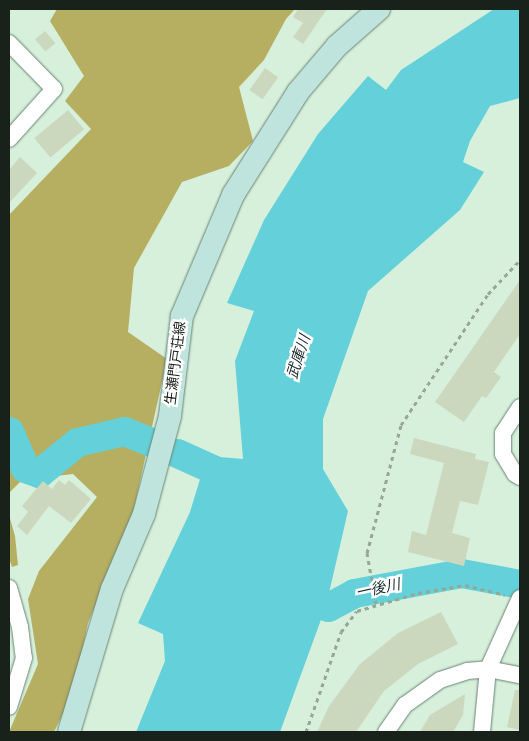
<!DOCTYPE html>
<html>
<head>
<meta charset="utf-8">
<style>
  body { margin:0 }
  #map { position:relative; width:529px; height:741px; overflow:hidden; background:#d6f0dc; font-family:"Nunito Sans","Noto Sans JP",sans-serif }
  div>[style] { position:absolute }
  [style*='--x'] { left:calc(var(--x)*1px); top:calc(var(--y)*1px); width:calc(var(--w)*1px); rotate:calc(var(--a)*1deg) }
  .forest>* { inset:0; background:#b6ae60 }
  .water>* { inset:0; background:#64d0d9 }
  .river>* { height:29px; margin:-14.5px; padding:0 14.5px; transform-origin:14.5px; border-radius:14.5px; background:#64d0d9 }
  .building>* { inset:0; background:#cbd8be; transform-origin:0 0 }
  .path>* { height:3px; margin-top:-1.5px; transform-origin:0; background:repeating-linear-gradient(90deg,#94a898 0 4px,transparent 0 8px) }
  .roads { filter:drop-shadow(0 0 1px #6c8372) drop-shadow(0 0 1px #6c8372) }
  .minor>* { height:16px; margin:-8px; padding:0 8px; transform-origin:8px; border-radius:8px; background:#fff }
  .secondary>* { height:22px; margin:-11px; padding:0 11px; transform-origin:11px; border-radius:11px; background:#bfe4de }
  span { translate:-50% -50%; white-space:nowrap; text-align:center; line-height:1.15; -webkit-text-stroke:5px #fff; paint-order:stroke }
  .street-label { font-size:14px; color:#18211a }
  .water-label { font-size:15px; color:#1b2f31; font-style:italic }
  .frame { position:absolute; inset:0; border:10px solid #18211a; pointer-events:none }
</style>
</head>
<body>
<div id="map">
  <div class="forest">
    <div style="clip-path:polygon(57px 9px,295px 9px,286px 19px,264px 60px,239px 87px,253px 141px,229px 166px,182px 182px,134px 268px,128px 332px,167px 359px,133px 513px,88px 623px,73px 693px,54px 732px,9px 732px,38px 664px,28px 599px,39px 571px,97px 497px,73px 474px,22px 480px,9px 493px,9px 215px,91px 129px,65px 101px,84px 76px,50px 21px)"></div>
    <div style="clip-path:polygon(9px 515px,15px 536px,18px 565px,12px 567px,9px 558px)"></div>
  </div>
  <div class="water">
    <div style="clip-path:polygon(494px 9px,520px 9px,520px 98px,490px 106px,470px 141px,463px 162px,484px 172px,460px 210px,368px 291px,323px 419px,323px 469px,348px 511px,326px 606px,280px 732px,136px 732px,165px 661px,163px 634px,138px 623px,190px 512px,207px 456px,243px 459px,235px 361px,254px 311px,227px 303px,264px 220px,318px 134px,368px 76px,386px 90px,401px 70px)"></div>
  </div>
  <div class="river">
    <div style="--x:9;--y:431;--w:40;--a:66.6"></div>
    <div style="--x:25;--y:468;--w:15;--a:20"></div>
    <div style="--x:39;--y:473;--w:49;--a:-39.2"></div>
    <div style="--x:77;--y:442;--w:48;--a:-13.2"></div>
    <div style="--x:124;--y:431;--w:32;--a:22"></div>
    <div style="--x:177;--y:453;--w:68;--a:24.3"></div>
    <div style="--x:291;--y:589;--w:41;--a:25.9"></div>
    <div style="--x:328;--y:607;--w:30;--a:-28"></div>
    <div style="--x:354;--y:593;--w:109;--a:-10.6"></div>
    <div style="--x:461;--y:573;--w:60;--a:10.6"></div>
  </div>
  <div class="building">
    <div style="clip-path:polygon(298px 9px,327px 9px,303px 44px,293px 37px,303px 23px,293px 17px)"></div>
    <div style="left:45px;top:31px;width:16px;height:13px;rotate:50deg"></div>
    <div style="left:265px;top:68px;width:16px;height:27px;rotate:35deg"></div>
    <div style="left:68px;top:110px;width:25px;height:44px;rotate:50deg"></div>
    <div style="clip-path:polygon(20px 157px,37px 173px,9px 203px,9px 170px)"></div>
    <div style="clip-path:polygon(520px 280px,520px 334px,494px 372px,501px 377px,486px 398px,482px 396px,464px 422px,435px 402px)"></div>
    <div style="clip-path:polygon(414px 438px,476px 454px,475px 459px,489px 462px,478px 505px,460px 501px,452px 533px,470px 538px,464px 566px,408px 552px,412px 531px,426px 535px,444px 463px,410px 454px)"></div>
    <div style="clip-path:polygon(59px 480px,65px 485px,69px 480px,91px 499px,71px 523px,49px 506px,27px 535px,17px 526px,28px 512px,22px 506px,43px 481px,52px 489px)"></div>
    <div style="clip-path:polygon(441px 612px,458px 644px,418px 664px,384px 691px,356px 732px,317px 732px,329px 706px,360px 664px,398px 633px)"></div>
    <div style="clip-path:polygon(515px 690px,520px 690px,520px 730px,507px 727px)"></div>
    <div style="clip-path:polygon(465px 694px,463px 715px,453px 732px,420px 732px,430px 715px)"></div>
  </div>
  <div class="path">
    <div style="--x:376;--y:604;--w:52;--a:-100"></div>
    <div style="--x:367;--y:553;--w:132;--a:-75.1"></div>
    <div style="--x:401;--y:425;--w:157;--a:-56.4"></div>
    <div style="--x:488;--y:294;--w:47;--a:-46.7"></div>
    <div style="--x:306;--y:732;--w:106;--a:-70.7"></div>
    <div style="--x:341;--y:632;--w:26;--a:-53"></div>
    <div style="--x:357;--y:611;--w:64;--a:-16.4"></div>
    <div style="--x:418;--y:593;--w:48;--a:-9.7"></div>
    <div style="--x:465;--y:585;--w:41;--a:14"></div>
  </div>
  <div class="roads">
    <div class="minor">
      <div style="--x:9;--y:43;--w:64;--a:45.6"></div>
      <div style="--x:54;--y:89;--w:67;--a:132"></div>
      <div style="--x:520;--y:407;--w:31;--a:123"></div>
      <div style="--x:503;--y:433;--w:21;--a:90"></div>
      <div style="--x:503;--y:454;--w:23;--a:59"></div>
      <div style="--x:515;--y:474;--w:6;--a:31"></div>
      <div style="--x:9;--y:588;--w:41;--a:74.2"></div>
      <div style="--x:20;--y:627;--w:31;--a:83"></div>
      <div style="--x:24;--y:658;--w:51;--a:107"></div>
      <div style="--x:386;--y:732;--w:33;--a:-55"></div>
      <div style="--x:405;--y:705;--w:43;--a:-35.5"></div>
      <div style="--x:440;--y:680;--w:28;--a:-18"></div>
      <div style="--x:467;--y:671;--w:21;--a:-5"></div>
      <div style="--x:488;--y:669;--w:33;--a:11"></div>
      <div style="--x:482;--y:732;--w:63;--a:-84.6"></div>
      <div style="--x:488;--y:669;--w:78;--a:-65.7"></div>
    </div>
    <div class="secondary">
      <div style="--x:69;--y:732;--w:149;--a:-73.3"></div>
      <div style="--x:112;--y:589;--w:82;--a:-66.9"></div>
      <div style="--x:144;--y:514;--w:101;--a:-75.1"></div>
      <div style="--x:170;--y:416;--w:101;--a:-83.2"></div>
      <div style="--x:182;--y:316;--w:131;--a:-67.1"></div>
      <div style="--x:233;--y:195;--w:122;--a:-57.7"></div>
      <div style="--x:298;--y:92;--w:60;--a:-49.7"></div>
      <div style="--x:337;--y:46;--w:56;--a:-41.4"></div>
    </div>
  </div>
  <div class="street-label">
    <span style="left:176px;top:363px;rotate:-83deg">生瀬門戸荘線</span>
  </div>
  <div class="water-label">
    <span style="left:299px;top:357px;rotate:-72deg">武庫川</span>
    <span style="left:378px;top:589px;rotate:-12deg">一後川</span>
  </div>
  <div class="frame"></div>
</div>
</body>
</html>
